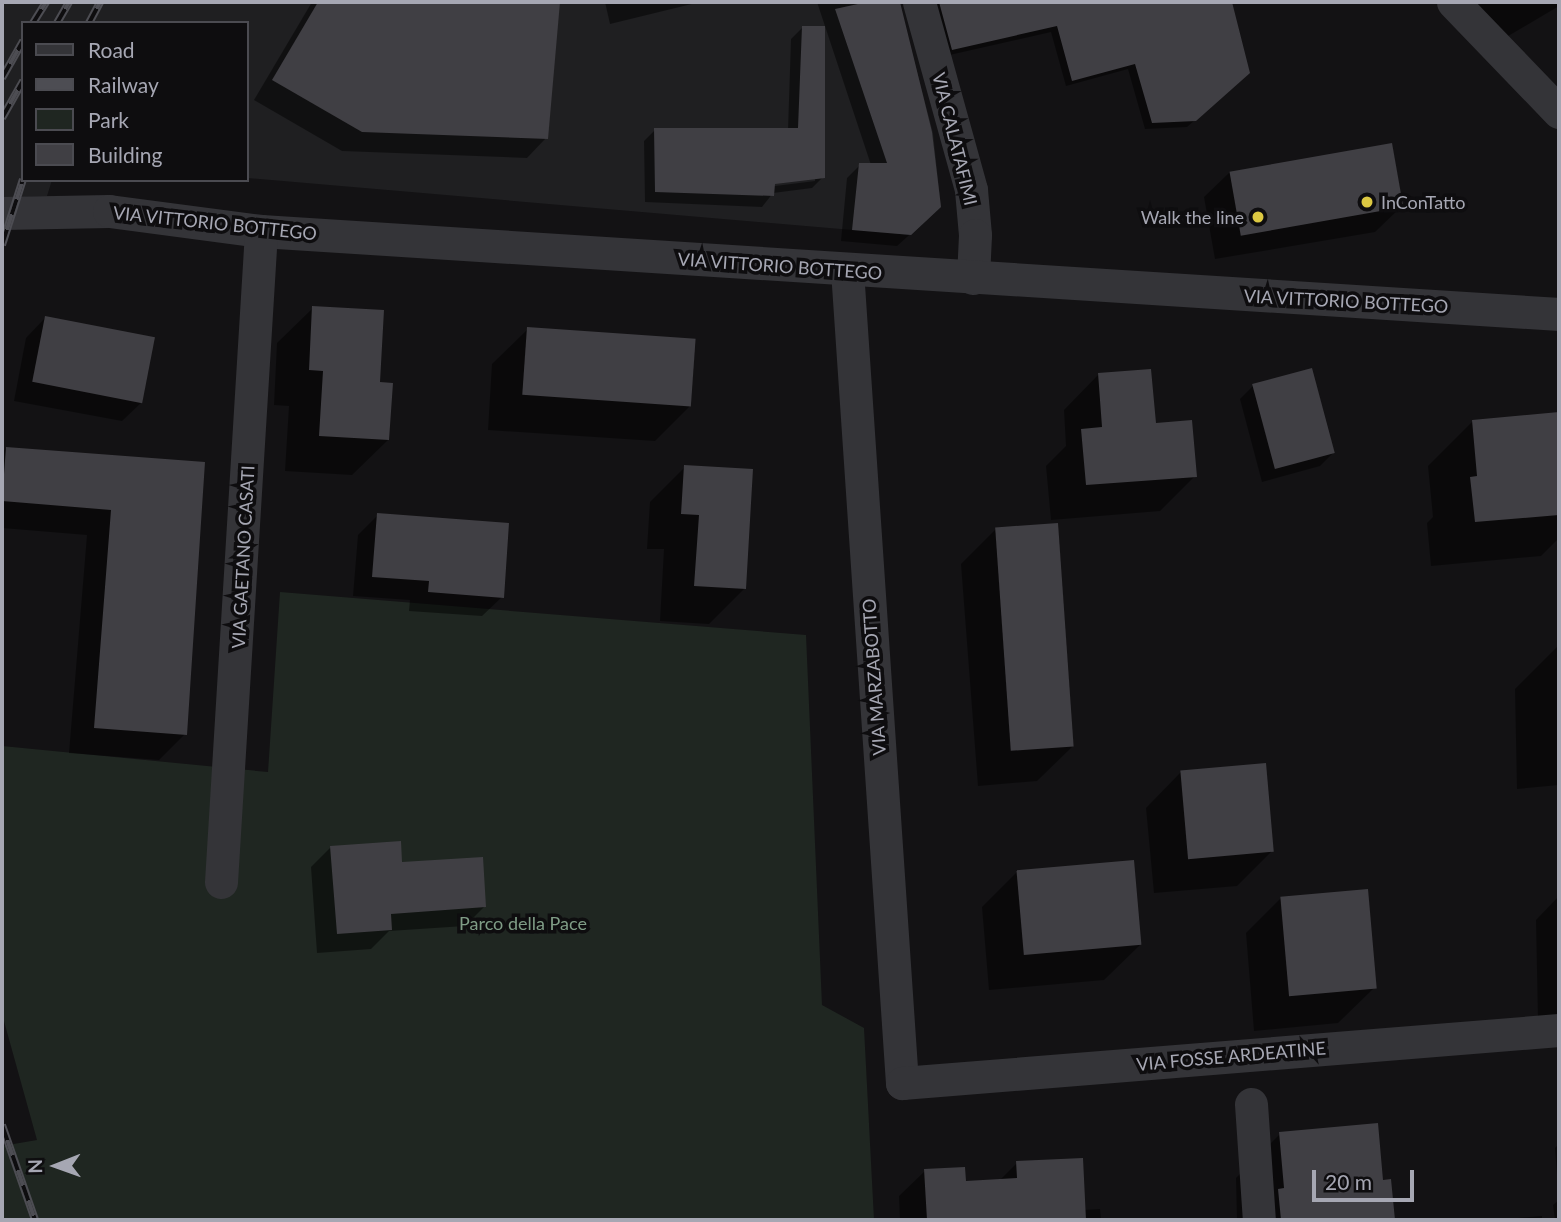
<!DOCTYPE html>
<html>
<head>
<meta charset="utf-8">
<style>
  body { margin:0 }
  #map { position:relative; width:1561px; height:1222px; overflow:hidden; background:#131214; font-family:Lato,sans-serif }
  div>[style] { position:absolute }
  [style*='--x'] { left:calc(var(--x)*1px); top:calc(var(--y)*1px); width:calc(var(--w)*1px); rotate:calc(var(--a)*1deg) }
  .built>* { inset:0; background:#1f1f21 }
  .green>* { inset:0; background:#1f2621 }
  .shadow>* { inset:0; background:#0007 }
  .building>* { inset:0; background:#403f44; transform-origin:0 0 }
  .minor>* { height:33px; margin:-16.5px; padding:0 16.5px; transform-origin:16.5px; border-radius:16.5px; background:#343438 }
  .rail>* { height:8px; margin-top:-4px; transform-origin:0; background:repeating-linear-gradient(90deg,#0e0d0f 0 16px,#4d4d53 0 32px); box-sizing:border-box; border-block:2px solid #4d4d53 }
  .dots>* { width:19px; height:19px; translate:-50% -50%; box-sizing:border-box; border:4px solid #0e0d0f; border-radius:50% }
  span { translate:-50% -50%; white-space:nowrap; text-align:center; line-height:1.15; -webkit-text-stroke:7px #0e0d0f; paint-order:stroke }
  .street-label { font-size:18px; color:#a6a7b3 }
  .poi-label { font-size:18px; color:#a6a7b3 }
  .left { translate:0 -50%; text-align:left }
  .right { translate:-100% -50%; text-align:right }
  .park-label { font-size:18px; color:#7f9c86 }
  .frame { position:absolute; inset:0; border:4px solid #a6a7b3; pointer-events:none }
  .legend { position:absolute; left:21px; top:21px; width:228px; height:161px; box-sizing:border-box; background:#0e0d0f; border:2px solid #4b4b51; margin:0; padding:9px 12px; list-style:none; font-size:21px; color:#a6a7b3 }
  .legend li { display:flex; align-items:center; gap:14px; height:35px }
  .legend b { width:35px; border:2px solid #4b4b51 }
  .north { position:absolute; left:21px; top:1131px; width:70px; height:70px; -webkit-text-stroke:5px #0e0d0f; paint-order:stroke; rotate:269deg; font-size:19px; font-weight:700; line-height:28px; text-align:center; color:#a6a7b3 }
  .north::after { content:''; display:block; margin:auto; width:24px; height:32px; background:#a6a7b3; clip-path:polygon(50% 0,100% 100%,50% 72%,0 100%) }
  .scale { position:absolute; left:1312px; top:1170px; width:102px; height:32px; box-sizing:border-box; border:4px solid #a6a7b3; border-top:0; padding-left:9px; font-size:21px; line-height:24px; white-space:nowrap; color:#a6a7b3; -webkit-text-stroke:5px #0e0d0f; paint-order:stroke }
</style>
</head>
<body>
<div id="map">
  <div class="built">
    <div style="clip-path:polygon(2px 2px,899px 2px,933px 133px,941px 207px,911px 235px,247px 178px,247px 23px,23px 23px,23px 180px,52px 180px,47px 196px,2px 198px)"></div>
  </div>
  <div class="green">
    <div style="clip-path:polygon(280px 592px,806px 635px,822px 1005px,864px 1028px,874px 1220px,2px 1220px,2px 1146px,37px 1140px,2px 1014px,2px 746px,268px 772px)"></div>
  </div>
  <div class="shadow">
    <div style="clip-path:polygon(312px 2px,559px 2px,546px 138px,527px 158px,342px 151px,254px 100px)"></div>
    <div style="clip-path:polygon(605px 2px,700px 2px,610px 24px)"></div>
    <div style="clip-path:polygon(817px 2px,899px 2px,927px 219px,897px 246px,841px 241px,847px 178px,860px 165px,871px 165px)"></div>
    <div style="clip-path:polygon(929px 2px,1231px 2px,1248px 73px,1187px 127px,1145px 129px,1128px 69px,1066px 86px,1051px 32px,945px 56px)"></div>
    <div style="clip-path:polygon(1465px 2px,1559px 2px,1559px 6px,1503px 39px)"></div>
    <div style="clip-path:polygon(evenodd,802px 28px,823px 177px,812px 188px,773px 193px,762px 207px,645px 202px,644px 141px,655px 130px,788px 130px,791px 39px,802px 28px,815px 178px,815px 181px,767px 187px,766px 184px,815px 178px)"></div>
    <div style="clip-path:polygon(1230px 172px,1401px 207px,1375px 232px,1215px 259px,1204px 197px)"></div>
    <div style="clip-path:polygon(313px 308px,388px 440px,352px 475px,285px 471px,289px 406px,274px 405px,277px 343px)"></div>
    <div style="clip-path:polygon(45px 318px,142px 402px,122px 421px,14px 401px,26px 338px)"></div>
    <div style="clip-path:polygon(528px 329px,690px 406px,655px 441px,488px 430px,492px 364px)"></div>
    <div style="clip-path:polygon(1099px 374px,1154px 425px,1195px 476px,1160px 511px,1051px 520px,1046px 466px,1066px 446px,1064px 410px)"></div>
    <div style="clip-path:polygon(1253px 386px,1334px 452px,1320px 466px,1262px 482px,1240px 399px)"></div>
    <div style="clip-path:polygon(1559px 414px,1559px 538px,1541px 556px,1431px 566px,1427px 523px,1433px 517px,1428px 466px,1472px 422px)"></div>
    <div style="clip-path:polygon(6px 448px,203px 464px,185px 734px,159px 760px,69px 753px,87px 535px,2px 528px,2px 453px)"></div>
    <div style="clip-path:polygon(685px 467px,744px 589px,709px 624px,660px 621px,664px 549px,647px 549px,650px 502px)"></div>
    <div style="clip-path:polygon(378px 515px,502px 597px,482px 616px,409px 611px,410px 600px,353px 596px,358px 535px)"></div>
    <div style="clip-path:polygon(996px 529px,1073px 746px,1037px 781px,978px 786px,961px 564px)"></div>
    <div style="clip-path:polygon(1559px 645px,1559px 785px,1517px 789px,1515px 689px)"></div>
    <div style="clip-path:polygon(1181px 772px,1272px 851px,1237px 886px,1154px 893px,1146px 808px)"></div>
    <div style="clip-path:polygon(331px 847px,401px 864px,485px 906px,465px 926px,389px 931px,371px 949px,317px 953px,311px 867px)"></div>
    <div style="clip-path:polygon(1017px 872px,1140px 945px,1104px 980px,989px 990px,982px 907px)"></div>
    <div style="clip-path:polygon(1559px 896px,1559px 1017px,1538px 1019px,1536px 920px)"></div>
    <div style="clip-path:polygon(1281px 898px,1374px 988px,1338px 1023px,1254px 1031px,1246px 933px)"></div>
    <div style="clip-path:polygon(1280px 1134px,1382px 1182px,1389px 1181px,1393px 1220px,1237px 1220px,1236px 1178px)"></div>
    <div style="clip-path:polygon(1559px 1144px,1559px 1220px,1555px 1220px,1553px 1205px,1559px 1200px,1555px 1148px)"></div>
    <div style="clip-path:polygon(1017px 1163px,1084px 1210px,1100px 1209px,1101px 1220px,900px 1220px,899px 1196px,925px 1171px,964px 1183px,999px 1181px)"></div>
    <div style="clip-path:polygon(1542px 1216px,1542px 1220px,1494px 1220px)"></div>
  </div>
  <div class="building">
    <div style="clip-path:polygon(318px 2px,560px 2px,548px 139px,362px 132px,272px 80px)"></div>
    <div style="clip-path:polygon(867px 2px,900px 2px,932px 132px,941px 207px,911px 235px,852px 230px,859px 163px,887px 163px,835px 9px)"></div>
    <div style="clip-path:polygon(939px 2px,1232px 2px,1250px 73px,1196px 121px,1152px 123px,1135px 64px,1072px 81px,1057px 26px,952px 50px)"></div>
    <div style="clip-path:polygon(802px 26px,825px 26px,825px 178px,775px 184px,774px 196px,655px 192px,654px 128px,798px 128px)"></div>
    <div style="left:1392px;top:143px;width:65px;height:165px;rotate:80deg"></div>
    <div style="clip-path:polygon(312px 306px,384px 310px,380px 382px,393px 383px,389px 440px,319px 436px,323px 371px,309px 370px)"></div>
    <div style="left:45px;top:316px;width:112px;height:67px;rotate:11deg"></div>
    <div style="left:527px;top:327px;width:169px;height:68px;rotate:4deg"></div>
    <div style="left:1312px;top:368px;width:88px;height:62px;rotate:75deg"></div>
    <div style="clip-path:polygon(1151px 369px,1156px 423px,1192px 420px,1197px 477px,1086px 485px,1081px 429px,1102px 427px,1098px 373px)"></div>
    <div style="clip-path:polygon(1559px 412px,1559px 515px,1475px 522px,1470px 477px,1477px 476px,1472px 420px)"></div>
    <div style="clip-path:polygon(6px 447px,205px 462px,187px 735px,94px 728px,111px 510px,2px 501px)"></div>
    <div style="clip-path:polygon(684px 465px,753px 469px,746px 589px,694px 586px,699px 515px,681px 514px)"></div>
    <div style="clip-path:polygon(377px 513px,509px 523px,504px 598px,428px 592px,429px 581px,372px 577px)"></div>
    <div style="left:1058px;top:523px;width:224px;height:63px;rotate:86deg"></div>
    <div style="left:1266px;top:763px;width:89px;height:86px;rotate:85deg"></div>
    <div style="clip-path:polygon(401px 841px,402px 862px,483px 857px,486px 907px,391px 914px,392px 930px,337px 934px,330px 846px)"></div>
    <div style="left:1134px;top:860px;width:85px;height:118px;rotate:85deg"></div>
    <div style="left:1368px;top:889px;width:100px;height:88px;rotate:85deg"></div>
    <div style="clip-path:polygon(1378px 1123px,1383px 1180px,1391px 1179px,1395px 1220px,1281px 1220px,1278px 1189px,1284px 1188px,1279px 1132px)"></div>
    <div style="clip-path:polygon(1083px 1158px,1086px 1220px,927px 1220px,924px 1169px,965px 1167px,966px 1181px,1017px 1178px,1016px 1161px)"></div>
  </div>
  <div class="minor">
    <div style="--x:919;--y:2;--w:195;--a:74.5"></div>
    <div style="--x:971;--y:190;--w:45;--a:84.9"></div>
    <div style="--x:975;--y:235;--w:43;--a:92.7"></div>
    <div style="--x:1453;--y:2;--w:153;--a:46.1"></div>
    <div style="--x:2;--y:213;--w:107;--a:-1.1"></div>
    <div style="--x:109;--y:211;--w:153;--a:7.5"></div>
    <div style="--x:261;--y:231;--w:1301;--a:3.66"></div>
    <div style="--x:847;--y:270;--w:815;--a:86.13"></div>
    <div style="--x:902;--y:1083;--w:659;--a:-4.61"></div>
    <div style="--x:221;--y:882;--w:652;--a:-86.48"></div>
    <div style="--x:1251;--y:1104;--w:116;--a:86.1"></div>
  </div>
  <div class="rail">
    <div style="--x:33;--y:23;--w:25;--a:-58"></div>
    <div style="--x:57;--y:23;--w:24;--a:-60"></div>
    <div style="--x:89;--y:23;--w:24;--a:-62"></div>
    <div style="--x:2;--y:78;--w:43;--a:-60.4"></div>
    <div style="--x:2;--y:118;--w:43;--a:-60.4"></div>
    <div style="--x:2;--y:245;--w:69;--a:-72.3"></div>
    <div style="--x:2;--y:1125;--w:101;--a:70.8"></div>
  </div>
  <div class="dots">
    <div style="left:1367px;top:202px;background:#dcc842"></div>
    <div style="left:1258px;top:217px;background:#dcc842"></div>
  </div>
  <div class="street-label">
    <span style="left:955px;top:139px;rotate:76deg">VIA CALATAFIMI</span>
    <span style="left:215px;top:223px;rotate:6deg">VIA VITTORIO BOTTEGO</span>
    <span style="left:780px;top:266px;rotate:4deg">VIA VITTORIO BOTTEGO</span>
    <span style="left:1346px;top:301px;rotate:3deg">VIA VITTORIO BOTTEGO</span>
    <span style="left:243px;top:557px;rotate:-87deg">VIA GAETANO CASATI</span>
    <span style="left:874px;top:677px;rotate:-94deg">VIA MARZABOTTO</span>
    <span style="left:1231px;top:1056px;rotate:-5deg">VIA FOSSE ARDEATINE</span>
  </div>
  <div class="poi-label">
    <span class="left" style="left:1381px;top:202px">InConTatto</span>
    <span class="right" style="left:1244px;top:217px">Walk the line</span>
  </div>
  <div class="park-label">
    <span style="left:523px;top:923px">Parco della Pace</span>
  </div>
  <div class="frame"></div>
  <ul class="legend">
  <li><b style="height:9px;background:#343438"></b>Road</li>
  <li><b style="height:9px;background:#4d4d53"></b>Railway</li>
  <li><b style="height:19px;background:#1f2621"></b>Park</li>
  <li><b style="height:19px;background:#403f44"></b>Building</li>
  </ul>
  <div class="north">N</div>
  <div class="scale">20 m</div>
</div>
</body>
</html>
